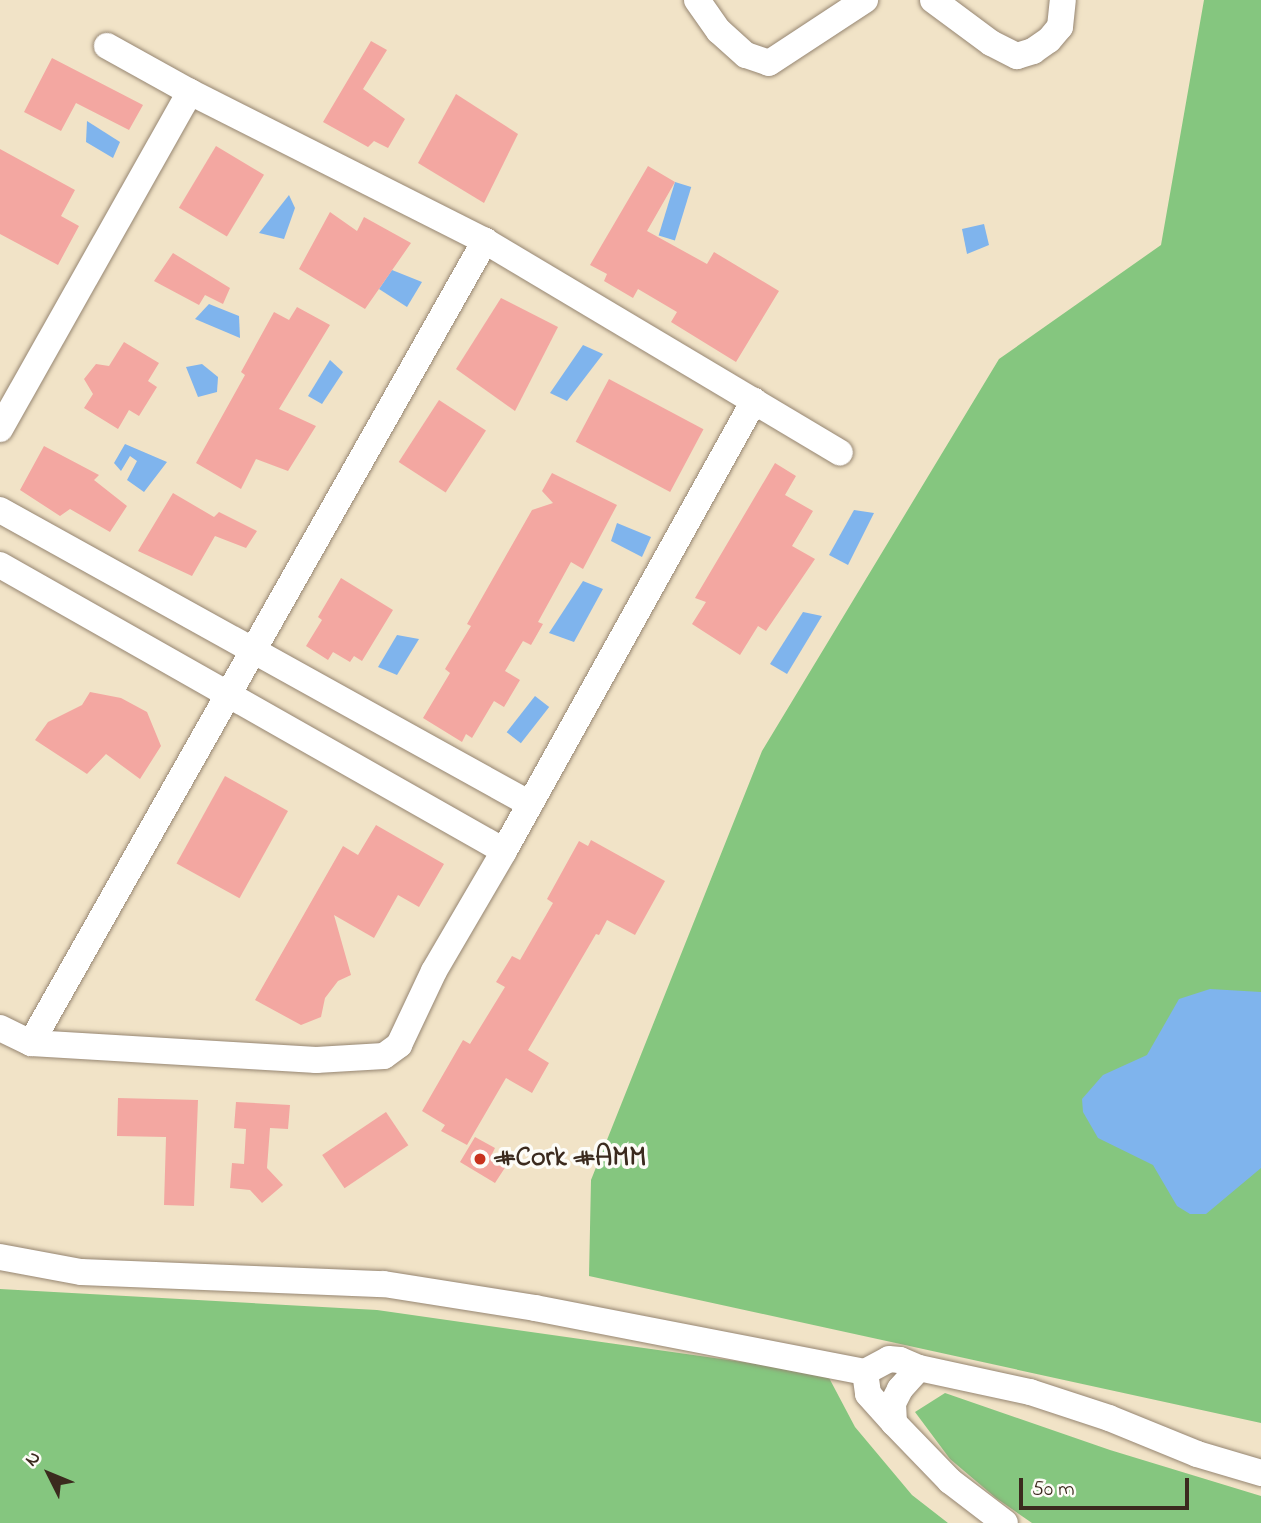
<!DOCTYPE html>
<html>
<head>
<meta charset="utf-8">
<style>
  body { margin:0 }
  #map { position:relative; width:1261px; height:1523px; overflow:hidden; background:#f1e3c7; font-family:"Indie Flower",sans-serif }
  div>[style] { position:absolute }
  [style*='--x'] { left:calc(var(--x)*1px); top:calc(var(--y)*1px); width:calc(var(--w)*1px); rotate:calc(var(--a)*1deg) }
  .green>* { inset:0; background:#85c67f }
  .water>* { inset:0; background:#7fb4ed; transform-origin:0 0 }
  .building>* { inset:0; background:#f3a7a1; transform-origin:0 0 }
  .roads { filter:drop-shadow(0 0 2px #968672) drop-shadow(0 0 2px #968672) }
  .minor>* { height:26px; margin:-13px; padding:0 13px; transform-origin:13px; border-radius:13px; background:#fff }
  .dots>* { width:19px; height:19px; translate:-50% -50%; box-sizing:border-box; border:4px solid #fdfcf7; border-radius:50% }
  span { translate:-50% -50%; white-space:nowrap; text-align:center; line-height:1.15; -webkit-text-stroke:7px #fdfcf7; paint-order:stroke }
  .poi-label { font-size:28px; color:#3b2a1e; font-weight:700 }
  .left { translate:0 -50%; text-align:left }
  .north { position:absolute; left:14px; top:1439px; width:70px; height:70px; -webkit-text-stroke:5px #fdfcf7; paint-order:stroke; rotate:313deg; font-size:19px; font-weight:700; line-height:28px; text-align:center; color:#3b2a1e }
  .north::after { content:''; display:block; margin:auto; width:24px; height:32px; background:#3b2a1e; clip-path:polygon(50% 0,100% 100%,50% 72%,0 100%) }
  .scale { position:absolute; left:1019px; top:1478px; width:170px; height:32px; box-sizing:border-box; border:4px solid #3b2a1e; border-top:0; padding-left:9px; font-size:21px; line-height:24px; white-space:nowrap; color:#3b2a1e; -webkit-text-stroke:5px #fdfcf7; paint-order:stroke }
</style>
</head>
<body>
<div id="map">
  <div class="green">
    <div style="clip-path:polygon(1204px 0,1261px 0,1261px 1423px,589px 1276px,591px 1180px,762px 751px,999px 359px,1161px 245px)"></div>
    <div style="clip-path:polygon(0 1289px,377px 1310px,827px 1374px,855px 1427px,912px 1495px,948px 1523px,0 1523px)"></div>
    <div style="clip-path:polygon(945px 1393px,1110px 1450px,1261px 1496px,1261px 1523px,1032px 1523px,996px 1498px,950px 1459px,915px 1412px)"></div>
  </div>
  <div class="water">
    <div style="clip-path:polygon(87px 121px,120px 142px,113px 158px,86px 142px)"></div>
    <div style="left:675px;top:182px;width:17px;height:56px;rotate:17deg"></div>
    <div style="clip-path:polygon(289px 195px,295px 208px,284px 239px,259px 233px)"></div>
    <div style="clip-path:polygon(984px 224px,989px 245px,967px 254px,962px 229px)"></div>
    <div style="clip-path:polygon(392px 270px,422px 282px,407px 307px,379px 289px)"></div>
    <div style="clip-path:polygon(209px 304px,239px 316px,240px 338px,195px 319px)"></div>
    <div style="clip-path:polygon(583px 345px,603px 354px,567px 401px,550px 393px)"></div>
    <div style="clip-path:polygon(330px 360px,343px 372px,322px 404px,308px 396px)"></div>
    <div style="clip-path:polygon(202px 364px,218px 377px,217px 392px,198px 397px,186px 367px)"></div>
    <div style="clip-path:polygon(125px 444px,167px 462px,144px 492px,127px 480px,137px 461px,130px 456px,121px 471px,114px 463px)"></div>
    <div style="clip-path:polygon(854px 510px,874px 513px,848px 565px,829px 555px)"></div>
    <div style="clip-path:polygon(617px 523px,651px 537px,642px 557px,611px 541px)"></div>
    <div style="clip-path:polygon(583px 581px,603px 589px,574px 642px,549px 633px)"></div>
    <div style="clip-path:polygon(803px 612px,822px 616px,787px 674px,770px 664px)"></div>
    <div style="clip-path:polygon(397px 635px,419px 639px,397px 675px,378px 667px)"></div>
    <div style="left:535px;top:696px;width:18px;height:46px;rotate:38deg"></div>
    <div style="clip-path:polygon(1210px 989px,1261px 992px,1261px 1168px,1206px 1214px,1190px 1214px,1177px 1206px,1153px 1165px,1098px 1138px,1083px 1112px,1082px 1099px,1103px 1075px,1147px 1055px,1179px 999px)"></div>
  </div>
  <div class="building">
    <div style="clip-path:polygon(371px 41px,387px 50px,363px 89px,405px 119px,388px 148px,374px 141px,368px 147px,323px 122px)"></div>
    <div style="clip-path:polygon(52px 58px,143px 105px,129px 130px,76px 103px,61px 131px,24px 112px)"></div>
    <div style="clip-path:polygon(456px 94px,518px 134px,484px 203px,418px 163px)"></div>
    <div style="left:216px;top:146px;width:56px;height:72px;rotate:31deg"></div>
    <div style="clip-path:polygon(0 149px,75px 190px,61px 216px,79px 226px,58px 265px,0 234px)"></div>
    <div style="clip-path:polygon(648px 166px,675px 182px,647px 231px,707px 264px,714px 252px,779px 291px,736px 362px,671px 322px,677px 312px,638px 289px,633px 298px,604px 281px,607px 274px,590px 265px)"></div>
    <div style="clip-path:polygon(330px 212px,357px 231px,364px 217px,411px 243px,365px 309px,299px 269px)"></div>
    <div style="clip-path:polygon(173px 253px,230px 288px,223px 304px,205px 295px,199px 305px,154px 281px)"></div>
    <div style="clip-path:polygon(501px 298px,558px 327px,515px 411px,456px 369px)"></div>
    <div style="clip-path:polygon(297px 307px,330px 325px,279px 409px,316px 426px,288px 471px,256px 459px,241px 489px,196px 463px,245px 375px,241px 372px,274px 312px,289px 320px)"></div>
    <div style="clip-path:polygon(124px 342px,159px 363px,148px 381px,157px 387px,139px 416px,129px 410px,118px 429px,84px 408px,93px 394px,84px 379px,96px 364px,109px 366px)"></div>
    <div style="left:609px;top:379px;width:107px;height:71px;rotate:28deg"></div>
    <div style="left:439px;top:400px;width:56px;height:74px;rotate:33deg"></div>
    <div style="clip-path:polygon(44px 446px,99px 475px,94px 480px,127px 506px,110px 532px,70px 509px,60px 516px,20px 490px)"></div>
    <div style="clip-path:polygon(775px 463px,796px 476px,785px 495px,813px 511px,792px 546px,815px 559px,766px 631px,758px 626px,740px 655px,692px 624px,706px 602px,695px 598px)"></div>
    <div style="clip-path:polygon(552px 473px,617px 505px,583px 569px,571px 562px,538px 622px,543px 624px,531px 645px,523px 641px,505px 671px,520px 680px,504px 707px,494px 701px,472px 738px,466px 734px,462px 742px,423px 718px,450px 673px,445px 669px,471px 626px,467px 624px,532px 510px,553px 503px,542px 491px)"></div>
    <div style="clip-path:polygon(173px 493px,214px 517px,219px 512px,257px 531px,246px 548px,215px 536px,192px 576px,138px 551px)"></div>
    <div style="clip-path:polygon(341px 578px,393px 610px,362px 661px,354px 656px,350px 662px,333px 652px,328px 660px,306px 646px,322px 620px,318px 617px)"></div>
    <div style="clip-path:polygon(90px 692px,121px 698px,147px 712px,161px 746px,140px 779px,106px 754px,87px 774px,35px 740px,48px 722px,82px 705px)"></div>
    <div style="left:225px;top:776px;width:72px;height:100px;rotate:29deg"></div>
    <div style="clip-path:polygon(376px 825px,444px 864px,419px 907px,398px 895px,374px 938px,334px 915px,351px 975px,338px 981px,325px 998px,321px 1017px,301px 1025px,255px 1000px,343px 846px,358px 855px)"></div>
    <div style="clip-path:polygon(591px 840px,665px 881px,635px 935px,607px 920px,599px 935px,596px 934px,528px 1050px,549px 1063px,532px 1093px,506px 1078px,467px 1145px,441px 1131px,445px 1125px,422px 1111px,463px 1040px,470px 1044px,505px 987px,496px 982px,512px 956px,520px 960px,553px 903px,547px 899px,579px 841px,588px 846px)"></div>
    <div style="clip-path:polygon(118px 1098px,198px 1100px,194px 1206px,164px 1205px,166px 1137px,117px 1136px)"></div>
    <div style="clip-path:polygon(236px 1102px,290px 1105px,288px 1129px,270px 1128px,267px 1168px,283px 1185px,262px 1203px,250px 1190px,230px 1188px,232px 1163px,244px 1164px,246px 1129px,234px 1128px)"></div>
    <div style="left:386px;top:1112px;width:40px;height:77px;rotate:56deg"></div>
    <div style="clip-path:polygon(475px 1137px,495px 1148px,491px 1156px,508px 1163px,495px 1183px,460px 1162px)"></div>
  </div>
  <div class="roads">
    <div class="minor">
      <div style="--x:697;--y:0;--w:38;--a:55"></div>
      <div style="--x:719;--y:31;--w:36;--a:42"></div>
      <div style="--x:746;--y:55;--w:24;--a:19"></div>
      <div style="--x:769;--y:63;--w:115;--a:-33.3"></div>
      <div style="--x:933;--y:0;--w:72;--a:36.6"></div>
      <div style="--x:991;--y:43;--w:29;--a:27"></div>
      <div style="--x:1017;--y:56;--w:17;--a:-17"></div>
      <div style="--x:1033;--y:51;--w:19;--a:-35"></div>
      <div style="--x:1049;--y:40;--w:17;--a:-50"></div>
      <div style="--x:1060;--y:27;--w:27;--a:-84"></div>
      <div style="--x:107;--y:46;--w:95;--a:29"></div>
      <div style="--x:190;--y:92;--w:330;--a:26.8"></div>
      <div style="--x:485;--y:241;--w:413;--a:30.8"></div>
      <div style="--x:0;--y:429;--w:387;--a:-60.6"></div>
      <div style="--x:0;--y:510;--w:606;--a:29.02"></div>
      <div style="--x:0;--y:565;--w:579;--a:29.57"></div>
      <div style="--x:0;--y:1028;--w:34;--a:26"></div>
      <div style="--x:31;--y:1043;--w:286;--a:3.4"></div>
      <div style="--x:316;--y:1060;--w:68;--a:-3.4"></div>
      <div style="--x:384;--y:1056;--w:19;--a:-36"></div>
      <div style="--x:399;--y:1045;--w:82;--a:-64.7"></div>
      <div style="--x:434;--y:971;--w:139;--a:-59.7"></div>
      <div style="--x:504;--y:851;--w:515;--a:-60.95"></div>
      <div style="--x:31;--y:1043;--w:922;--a:-60.49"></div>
      <div style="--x:0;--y:1257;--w:82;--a:10.5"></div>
      <div style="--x:81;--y:1272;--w:303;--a:2.3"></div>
      <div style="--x:384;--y:1284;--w:153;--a:9"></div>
      <div style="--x:535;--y:1308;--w:336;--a:11"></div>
      <div style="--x:865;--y:1372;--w:27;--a:-28"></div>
      <div style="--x:889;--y:1359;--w:11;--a:5"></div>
      <div style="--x:900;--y:1360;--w:21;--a:23"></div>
      <div style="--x:919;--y:1368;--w:114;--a:12.2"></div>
      <div style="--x:1030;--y:1392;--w:83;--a:18.2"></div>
      <div style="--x:1109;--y:1418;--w:95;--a:22.2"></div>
      <div style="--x:1197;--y:1454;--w:67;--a:16.5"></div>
      <div style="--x:865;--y:1372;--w:22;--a:82"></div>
      <div style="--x:868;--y:1394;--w:39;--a:48"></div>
      <div style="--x:894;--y:1423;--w:81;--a:46"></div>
      <div style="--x:950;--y:1481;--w:69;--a:37.4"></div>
      <div style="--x:894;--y:1423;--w:20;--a:-93"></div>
      <div style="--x:893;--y:1403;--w:16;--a:-63"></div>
      <div style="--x:900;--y:1389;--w:28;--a:-48"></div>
    </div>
  </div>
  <div class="dots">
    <div style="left:480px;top:1159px;background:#c8321e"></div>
  </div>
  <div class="poi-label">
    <span class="left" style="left:494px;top:1159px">#Cork #AMM</span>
  </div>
  <div class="north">N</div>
  <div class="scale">50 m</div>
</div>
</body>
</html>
